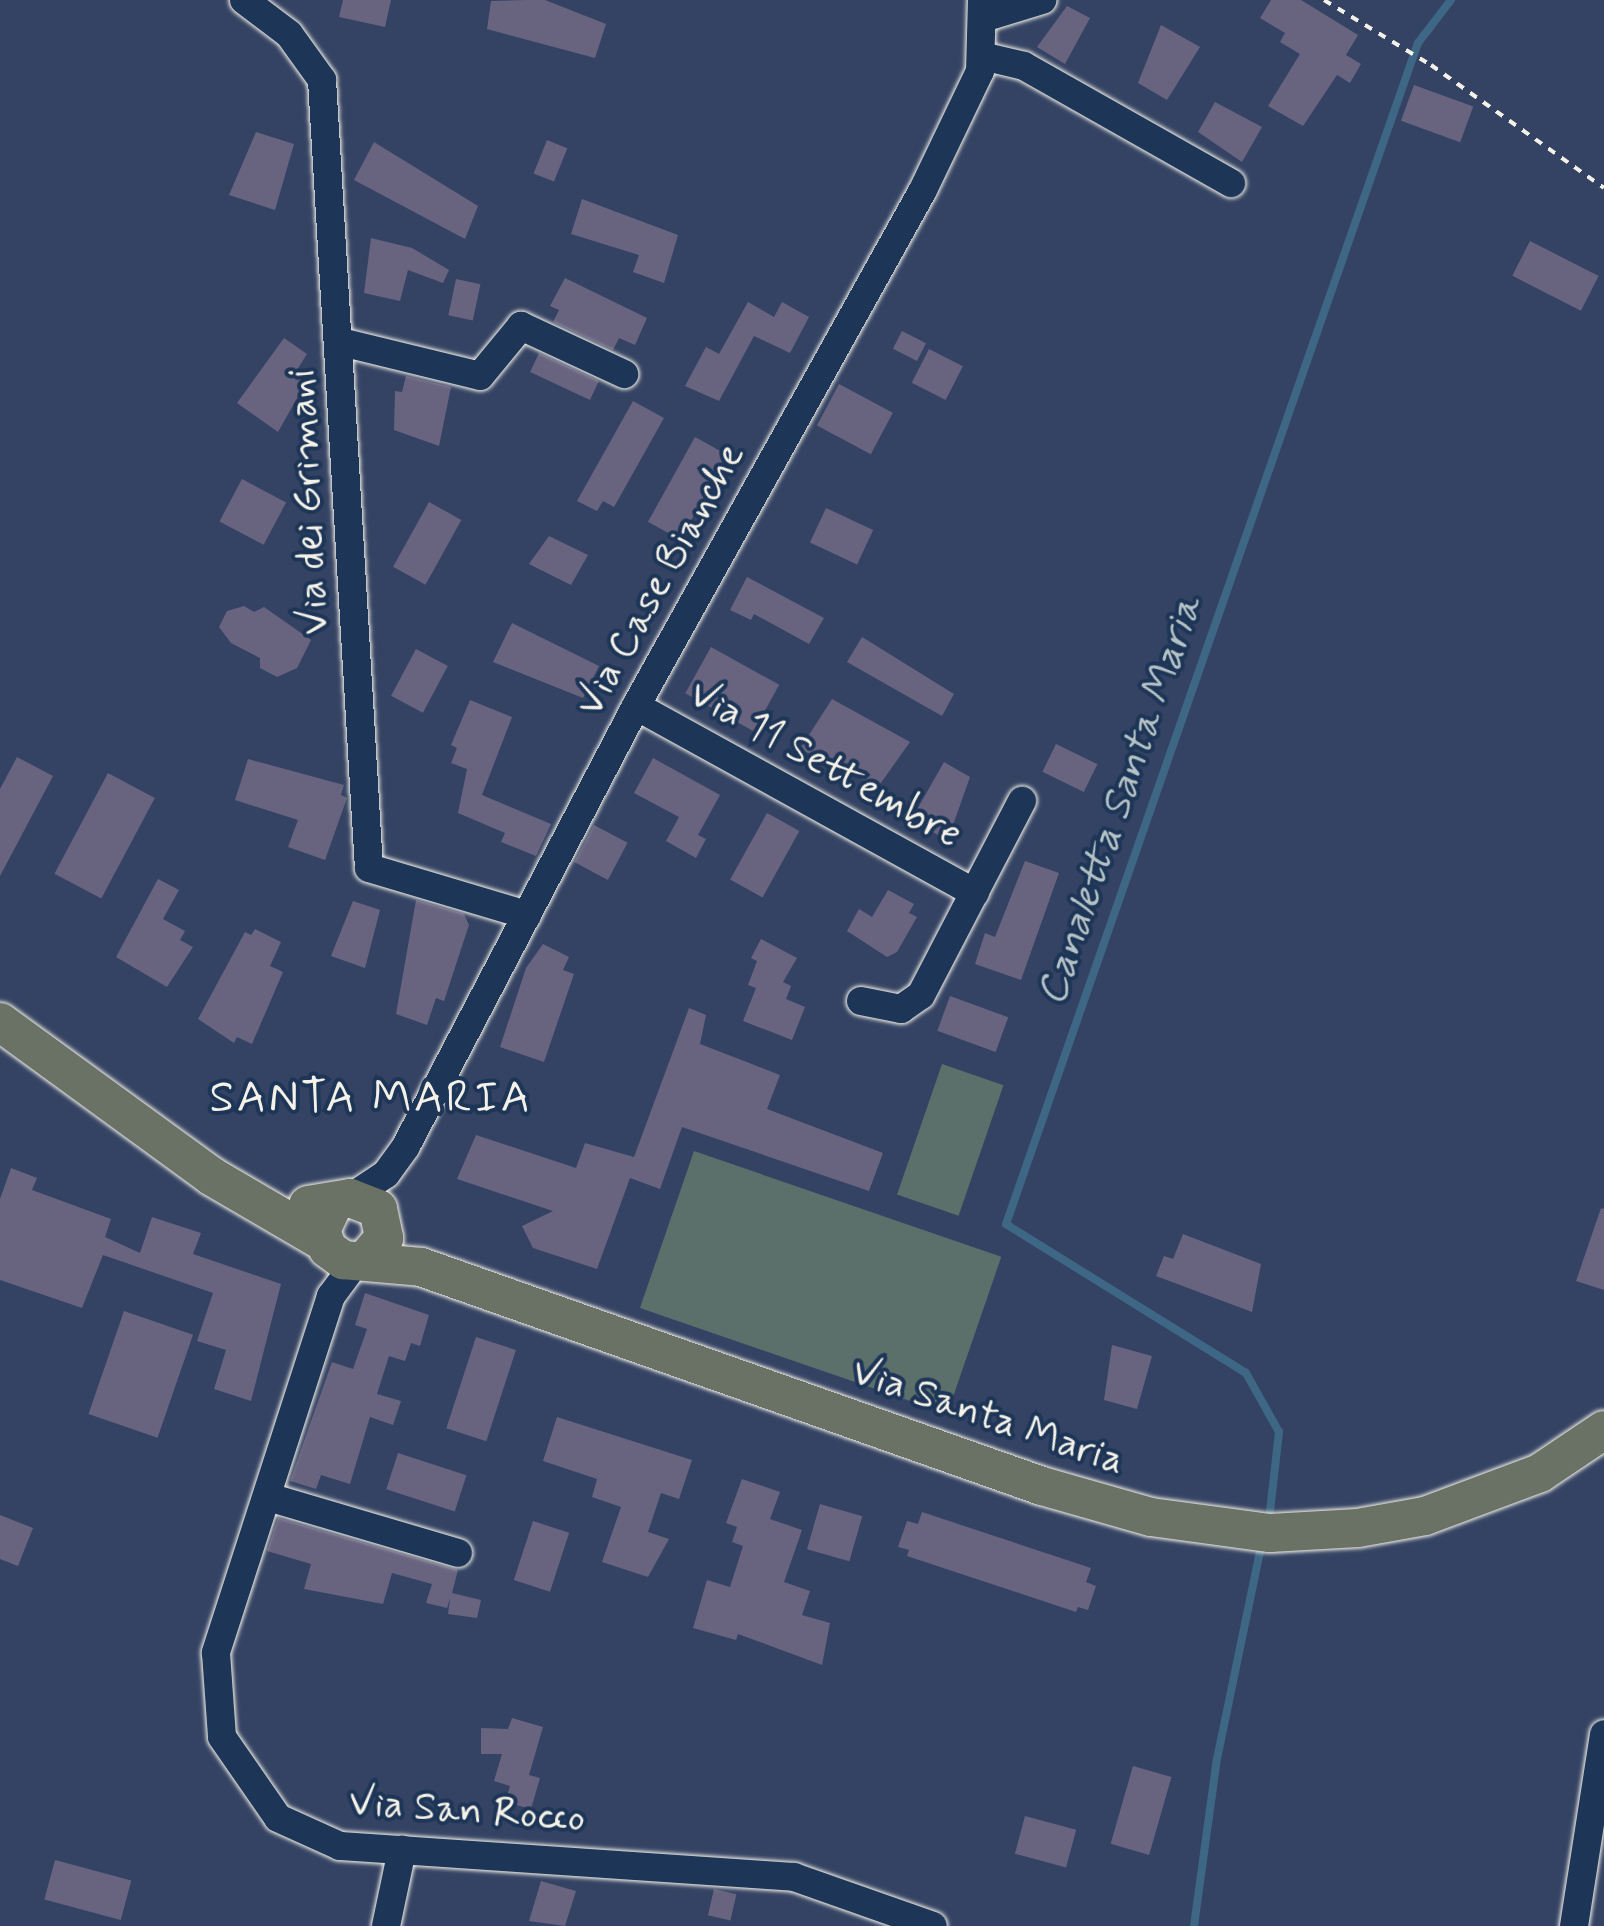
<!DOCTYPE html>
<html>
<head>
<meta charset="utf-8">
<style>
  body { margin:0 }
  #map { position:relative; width:1604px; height:1926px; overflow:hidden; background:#344363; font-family:Mynerve,sans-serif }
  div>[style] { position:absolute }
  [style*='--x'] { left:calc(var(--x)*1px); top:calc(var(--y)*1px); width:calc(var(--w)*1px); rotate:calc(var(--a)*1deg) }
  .green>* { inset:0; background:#5b6f6b; transform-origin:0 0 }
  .stream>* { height:8px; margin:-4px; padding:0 4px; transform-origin:4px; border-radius:4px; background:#3e6785 }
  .building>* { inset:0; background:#686480; transform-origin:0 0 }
  .path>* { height:4px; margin-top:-2px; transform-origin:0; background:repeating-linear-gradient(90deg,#f4f1e8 0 8px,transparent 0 16px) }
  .roads { filter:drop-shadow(0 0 2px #f4f1e8) drop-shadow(0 0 2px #f4f1e8) }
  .minor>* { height:28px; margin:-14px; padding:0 14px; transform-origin:14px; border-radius:14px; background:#1d3557 }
  .major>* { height:38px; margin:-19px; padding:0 19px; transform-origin:19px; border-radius:19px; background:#6a7165 }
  span { translate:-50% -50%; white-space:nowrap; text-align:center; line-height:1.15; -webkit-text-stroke:8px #1d3557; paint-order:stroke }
  .street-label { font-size:40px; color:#f4f1e8 }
  .water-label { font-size:42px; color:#b4c1c5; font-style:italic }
  .quarter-label { font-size:45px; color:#f4f1e8; letter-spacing:2.5px }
</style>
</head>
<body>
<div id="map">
  <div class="green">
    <div style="left:942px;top:1064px;width:65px;height:138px;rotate:19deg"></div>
    <div style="left:694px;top:1151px;width:325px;height:166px;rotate:19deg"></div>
  </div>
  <div class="stream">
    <div style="--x:1270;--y:1511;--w:80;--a:-83.5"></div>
    <div style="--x:1279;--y:1432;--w:68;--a:-119.2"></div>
    <div style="--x:1246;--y:1373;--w:282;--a:-148.2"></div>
    <div style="--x:1006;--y:1224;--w:1251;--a:-70.77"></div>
    <div style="--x:1418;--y:43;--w:54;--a:-52.5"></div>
    <div style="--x:1194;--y:1926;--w:169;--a:-82.2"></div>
    <div style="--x:1217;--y:1759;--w:211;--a:-78.3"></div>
  </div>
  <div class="building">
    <div style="clip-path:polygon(343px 0,391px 0,385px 27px,339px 17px)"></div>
    <div style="clip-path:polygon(526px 0,545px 0,606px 24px,595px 58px,487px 29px,491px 1px)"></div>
    <div style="clip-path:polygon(1271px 0,1301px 0,1358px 35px,1346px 55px,1361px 64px,1350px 83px,1337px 75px,1303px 126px,1268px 106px,1300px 54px,1280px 42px,1285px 33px,1260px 18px)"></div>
    <div style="clip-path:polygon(1067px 6px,1090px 18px,1065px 64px,1037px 47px)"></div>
    <div style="clip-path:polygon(1161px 25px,1200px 47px,1167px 100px,1138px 83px)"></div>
    <div style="left:1414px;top:85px;width:63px;height:38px;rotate:20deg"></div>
    <div style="clip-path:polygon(1215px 102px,1262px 127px,1242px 162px,1198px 132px)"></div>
    <div style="clip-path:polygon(256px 132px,294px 144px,275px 210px,229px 195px)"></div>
    <div style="left:547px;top:140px;width:22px;height:36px;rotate:22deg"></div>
    <div style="clip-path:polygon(374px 142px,478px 206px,465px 239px,354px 180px)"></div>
    <div style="clip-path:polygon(582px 199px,678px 235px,664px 283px,633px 272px,639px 255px,571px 234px)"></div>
    <div style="clip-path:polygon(371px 238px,412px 248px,449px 270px,443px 283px,408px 270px,400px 301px,364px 293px)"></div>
    <div style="left:1530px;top:241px;width:77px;height:39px;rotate:27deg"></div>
    <div style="clip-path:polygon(565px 278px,647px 318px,635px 345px,619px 338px,613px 350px,553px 322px,559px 310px,550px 306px)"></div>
    <div style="left:456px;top:279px;width:25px;height:37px;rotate:12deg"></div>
    <div style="clip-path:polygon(748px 302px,774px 317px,782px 302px,809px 317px,790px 353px,754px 336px,719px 401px,685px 386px,706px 347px,719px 354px)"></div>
    <div style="left:902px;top:331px;width:27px;height:20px;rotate:27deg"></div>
    <div style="clip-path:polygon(284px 338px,307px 354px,297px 370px,309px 377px,278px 432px,237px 403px)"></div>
    <div style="left:929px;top:349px;width:38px;height:38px;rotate:27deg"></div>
    <div style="left:539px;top:353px;width:66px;height:21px;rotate:25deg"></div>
    <div style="clip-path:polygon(406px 376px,451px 387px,439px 446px,394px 430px,395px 391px,402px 392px)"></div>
    <div style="left:839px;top:384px;width:61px;height:47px;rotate:28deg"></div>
    <div style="clip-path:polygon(633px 401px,664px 418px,614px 507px,603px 501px,597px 511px,577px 501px)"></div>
    <div style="left:695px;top:437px;width:37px;height:97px;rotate:29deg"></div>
    <div style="left:242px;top:479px;width:50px;height:48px;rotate:28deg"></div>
    <div style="left:429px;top:502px;width:37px;height:74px;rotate:29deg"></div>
    <div style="left:826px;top:508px;width:52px;height:38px;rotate:25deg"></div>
    <div style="clip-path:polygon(549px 536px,588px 555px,571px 585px,529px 564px)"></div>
    <div style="clip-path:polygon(747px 577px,824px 618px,809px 644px,754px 614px,751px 620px,730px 610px)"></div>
    <div style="clip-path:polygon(244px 606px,254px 612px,264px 607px,311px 640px,297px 668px,277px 677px,260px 668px,260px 658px,231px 643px,219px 627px,227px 611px)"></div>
    <div style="clip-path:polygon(512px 623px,599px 666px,583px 698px,493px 662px)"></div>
    <div style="clip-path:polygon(862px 637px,954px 694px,942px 716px,847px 662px)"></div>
    <div style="left:711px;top:647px;width:78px;height:53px;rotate:29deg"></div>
    <div style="left:416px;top:649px;width:36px;height:53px;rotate:28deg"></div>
    <div style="clip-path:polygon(832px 699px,910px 742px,878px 787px,800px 749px)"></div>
    <div style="clip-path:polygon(470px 700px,512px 717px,482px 795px,551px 824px,536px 856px,501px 842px,505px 833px,458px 813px,467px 769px,451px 763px,457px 748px,451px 745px)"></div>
    <div style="left:1056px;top:744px;width:46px;height:31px;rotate:26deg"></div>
    <div style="clip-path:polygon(17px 757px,53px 776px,0 876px,0 789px)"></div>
    <div style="clip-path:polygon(653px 758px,720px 795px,698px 835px,706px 839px,696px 858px,666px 841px,679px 817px,634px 793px)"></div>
    <div style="clip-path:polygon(248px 759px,344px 785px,341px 795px,347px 798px,325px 860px,288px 847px,298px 820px,235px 800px)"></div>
    <div style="clip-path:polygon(944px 762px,970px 777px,953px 825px,946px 820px,938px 835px,911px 820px)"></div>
    <div style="left:108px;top:773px;width:53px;height:114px;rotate:28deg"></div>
    <div style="left:767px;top:813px;width:37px;height:76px;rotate:29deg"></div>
    <div style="left:594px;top:825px;width:38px;height:42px;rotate:28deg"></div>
    <div style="clip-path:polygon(1025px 861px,1059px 873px,1021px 980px,975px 964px,985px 933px,995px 937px)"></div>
    <div style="clip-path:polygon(158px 879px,179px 890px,163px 919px,185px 931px,180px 940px,193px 947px,167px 987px,116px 957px)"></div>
    <div style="clip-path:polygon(888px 890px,914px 904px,909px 913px,917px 917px,897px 952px,887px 957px,847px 931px,859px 909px,872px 917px)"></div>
    <div style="clip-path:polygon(416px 900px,464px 914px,469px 925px,444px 1001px,436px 998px,427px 1025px,396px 1014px)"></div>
    <div style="clip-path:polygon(353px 901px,380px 910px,365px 968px,331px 956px)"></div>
    <div style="clip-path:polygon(255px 929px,281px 942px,270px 966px,283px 972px,252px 1044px,237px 1037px,234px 1043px,198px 1019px,245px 932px,251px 935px)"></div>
    <div style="clip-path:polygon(761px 939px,797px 958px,783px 982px,791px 986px,786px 999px,805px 1007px,792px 1040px,743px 1021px,756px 988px,748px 985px,757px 961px,751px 958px)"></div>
    <div style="clip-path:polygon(543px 944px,569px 957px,563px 970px,574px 974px,544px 1062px,500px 1047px,526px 968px)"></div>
    <div style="left:950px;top:996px;width:62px;height:37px;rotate:20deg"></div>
    <div style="clip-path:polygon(689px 1008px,706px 1015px,700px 1044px,780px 1075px,767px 1109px,883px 1153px,869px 1191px,682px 1127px,660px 1189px,630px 1178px,597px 1269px,533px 1248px,522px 1226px,553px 1211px,457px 1179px,476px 1135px,576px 1168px,585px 1143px,634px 1157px)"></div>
    <div style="clip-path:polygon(11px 1168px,37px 1178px,32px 1190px,111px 1219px,105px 1237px,140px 1253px,152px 1217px,201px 1233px,193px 1254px,281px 1284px,251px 1401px,214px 1389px,226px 1350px,197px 1341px,213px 1293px,103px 1255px,82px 1308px,0 1280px,0 1199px)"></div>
    <div style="clip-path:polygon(1601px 1208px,1604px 1209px,1604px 1290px,1576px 1281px)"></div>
    <div style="clip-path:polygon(1183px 1234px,1261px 1264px,1252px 1312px,1156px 1276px,1164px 1256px,1173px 1259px)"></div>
    <div style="clip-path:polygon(365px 1293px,429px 1315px,420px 1346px,411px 1343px,405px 1361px,389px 1356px,377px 1394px,401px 1401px,393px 1425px,370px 1417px,350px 1484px,321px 1475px,316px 1489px,290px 1481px,332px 1362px,353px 1369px,367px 1329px,355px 1325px)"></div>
    <div style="left:124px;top:1311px;width:73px;height:109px;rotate:19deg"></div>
    <div style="left:476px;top:1337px;width:42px;height:96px;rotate:18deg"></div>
    <div style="clip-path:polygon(1112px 1345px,1152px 1356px,1137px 1409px,1104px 1400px)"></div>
    <div style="clip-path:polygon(557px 1417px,692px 1460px,679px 1499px,661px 1493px,648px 1532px,669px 1539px,648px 1577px,602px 1562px,621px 1507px,592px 1497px,597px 1479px,543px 1461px)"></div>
    <div style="left:398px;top:1453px;width:72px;height:38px;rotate:18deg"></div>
    <div style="clip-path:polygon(742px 1479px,780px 1492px,770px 1519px,802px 1530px,784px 1582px,810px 1591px,802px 1615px,830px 1623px,822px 1665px,738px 1634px,736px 1640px,693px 1628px,707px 1580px,730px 1587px,743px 1546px,732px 1542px,737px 1527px,726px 1523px)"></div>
    <div style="left:820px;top:1504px;width:44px;height:47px;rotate:16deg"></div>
    <div style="clip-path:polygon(922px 1512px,1091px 1568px,1086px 1582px,1096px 1586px,1088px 1610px,1078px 1607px,1076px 1612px,907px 1556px,909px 1550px,898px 1547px,907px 1521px,918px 1524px)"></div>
    <div style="clip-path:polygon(0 1515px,33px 1528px,18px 1566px,0 1559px)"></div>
    <div style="clip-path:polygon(278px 1518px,458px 1570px,452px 1593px,481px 1600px,477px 1618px,448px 1614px,450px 1598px,447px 1608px,426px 1603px,432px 1584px,392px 1573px,383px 1604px,304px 1589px,311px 1564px,267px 1551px)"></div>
    <div style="left:533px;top:1521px;width:38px;height:62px;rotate:18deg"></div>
    <div style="clip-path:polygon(512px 1718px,543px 1727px,529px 1775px,540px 1778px,531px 1809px,505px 1802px,510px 1786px,494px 1781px,502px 1754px,481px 1754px,481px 1728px,508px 1729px)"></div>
    <div style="left:1133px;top:1766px;width:40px;height:81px;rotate:16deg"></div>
    <div style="left:1025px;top:1816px;width:53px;height:39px;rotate:15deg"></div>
    <div style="left:55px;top:1860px;width:79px;height:41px;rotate:15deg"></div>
    <div style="clip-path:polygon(541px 1881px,576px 1891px,565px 1926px,529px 1921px)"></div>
    <div style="left:714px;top:1889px;width:23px;height:27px;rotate:13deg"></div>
  </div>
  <div class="path">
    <div style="--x:1324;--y:0;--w:125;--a:31.3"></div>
    <div style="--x:1431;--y:65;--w:212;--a:35.4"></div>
  </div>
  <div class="roads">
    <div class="minor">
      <div style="--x:244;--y:0;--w:56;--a:37.1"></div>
      <div style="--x:289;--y:34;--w:57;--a:54.3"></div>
      <div style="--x:322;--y:80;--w:789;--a:86.59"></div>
      <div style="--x:369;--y:868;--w:165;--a:16.6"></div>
      <div style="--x:986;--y:17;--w:59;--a:-16.9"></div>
      <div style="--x:982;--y:56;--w:43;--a:13.4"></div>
      <div style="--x:1024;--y:66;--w:238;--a:29.5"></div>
      <div style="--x:341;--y:342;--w:143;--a:13.7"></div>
      <div style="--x:480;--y:376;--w:65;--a:-50.6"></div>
      <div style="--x:521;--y:326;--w:114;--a:25"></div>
      <div style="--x:636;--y:706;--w:387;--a:28.9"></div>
      <div style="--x:861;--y:1001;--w:41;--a:11.3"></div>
      <div style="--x:901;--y:1009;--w:24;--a:-35"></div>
      <div style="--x:921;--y:995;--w:219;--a:-62.5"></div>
      <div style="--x:350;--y:1198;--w:43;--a:-33.7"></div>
      <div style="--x:386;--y:1174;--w:34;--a:-54"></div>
      <div style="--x:406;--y:1146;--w:496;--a:-62.4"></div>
      <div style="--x:636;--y:706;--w:590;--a:-60.92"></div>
      <div style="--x:923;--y:190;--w:132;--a:-64.4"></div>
      <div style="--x:980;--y:71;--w:71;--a:-88.4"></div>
      <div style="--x:357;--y:1261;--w:44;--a:126.6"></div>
      <div style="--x:331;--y:1296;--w:375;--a:107.9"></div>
      <div style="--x:216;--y:1653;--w:84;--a:85.9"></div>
      <div style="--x:222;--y:1737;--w:98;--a:55.3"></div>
      <div style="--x:278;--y:1818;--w:68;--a:24.3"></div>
      <div style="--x:340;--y:1846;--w:455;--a:3.9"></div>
      <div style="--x:794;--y:1877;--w:147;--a:19.4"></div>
      <div style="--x:268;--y:1497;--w:198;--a:16.4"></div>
      <div style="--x:386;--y:1926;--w:78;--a:-78.1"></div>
      <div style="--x:1574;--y:1926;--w:194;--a:-81.1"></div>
    </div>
    <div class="major">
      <div style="--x:0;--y:1022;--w:261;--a:36.1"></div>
      <div style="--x:211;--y:1176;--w:131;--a:30.3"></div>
      <div style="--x:308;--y:1205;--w:43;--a:-9.5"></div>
      <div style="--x:350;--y:1198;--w:30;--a:21"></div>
      <div style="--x:378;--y:1209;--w:30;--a:78"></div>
      <div style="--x:384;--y:1238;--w:28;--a:131"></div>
      <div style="--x:333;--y:1205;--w:29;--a:115"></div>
      <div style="--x:321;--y:1231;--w:19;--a:69"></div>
      <div style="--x:328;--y:1249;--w:19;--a:36"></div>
      <div style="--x:343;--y:1260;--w:78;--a:5.1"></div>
      <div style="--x:421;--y:1267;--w:658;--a:19.43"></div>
      <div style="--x:1042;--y:1486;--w:113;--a:15.9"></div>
      <div style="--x:1151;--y:1517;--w:120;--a:7.7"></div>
      <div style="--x:1270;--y:1533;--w:88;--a:-3.3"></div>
      <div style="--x:1358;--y:1528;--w:68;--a:-10.2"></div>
      <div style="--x:1425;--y:1516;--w:123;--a:-20.5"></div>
      <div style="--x:1540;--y:1473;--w:77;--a:-33.9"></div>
    </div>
  </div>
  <div class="street-label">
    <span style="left:309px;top:502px;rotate:-93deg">Via dei Grimani</span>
    <span style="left:661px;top:580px;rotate:-61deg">Via Case Bianche</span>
    <span style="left:825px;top:765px;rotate:29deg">Via 11 Settembre</span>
    <span style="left:988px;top:1417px;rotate:19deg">Via Santa Maria</span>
    <span style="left:467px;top:1811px;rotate:4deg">Via San Rocco</span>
  </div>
  <div class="water-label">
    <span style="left:1121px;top:801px;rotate:-71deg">Canaletta Santa Maria</span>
  </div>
  <div class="quarter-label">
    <span style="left:371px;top:1099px">SANTA MARIA</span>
  </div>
</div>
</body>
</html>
